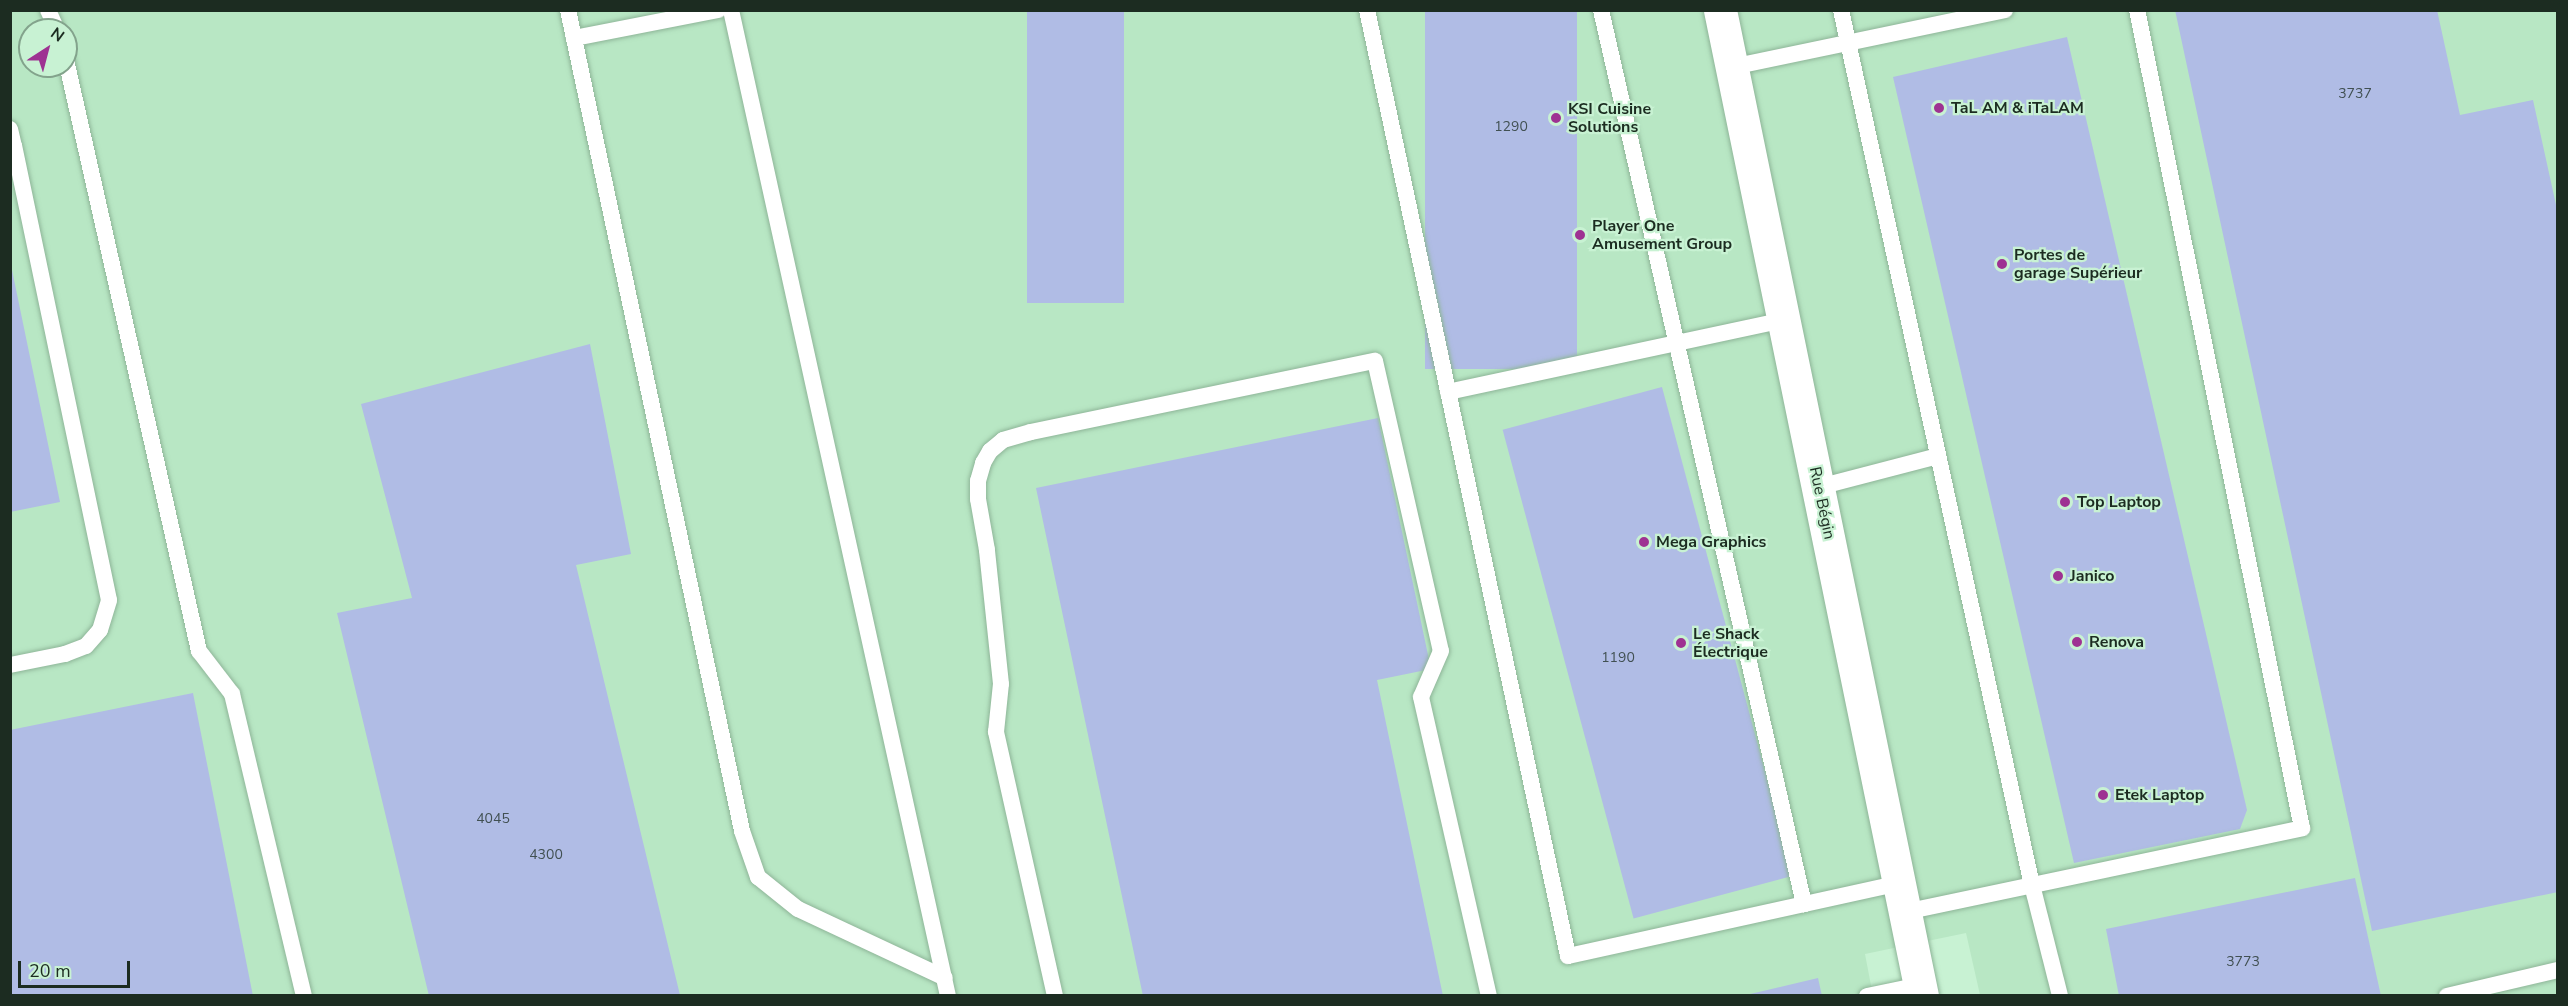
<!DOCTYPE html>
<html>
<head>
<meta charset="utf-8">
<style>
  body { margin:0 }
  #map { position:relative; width:2568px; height:1006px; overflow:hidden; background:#c8f2d3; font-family:"Nunito Sans",sans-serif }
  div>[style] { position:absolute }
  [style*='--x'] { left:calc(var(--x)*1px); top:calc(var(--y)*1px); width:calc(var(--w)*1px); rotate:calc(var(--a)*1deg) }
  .built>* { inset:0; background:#b8e7c4 }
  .building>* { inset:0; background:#b0bce5; transform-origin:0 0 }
  .roads { filter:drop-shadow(0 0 2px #8eb598) drop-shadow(0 0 2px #8eb598) }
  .lane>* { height:16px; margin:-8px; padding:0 8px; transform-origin:8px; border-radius:8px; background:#fff }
  .street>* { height:33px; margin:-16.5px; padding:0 16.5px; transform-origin:16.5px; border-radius:16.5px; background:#fff }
  .dots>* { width:16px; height:16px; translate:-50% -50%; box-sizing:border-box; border:3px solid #c8f2d3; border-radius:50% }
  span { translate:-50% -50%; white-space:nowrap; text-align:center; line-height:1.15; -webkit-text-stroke:4.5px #c8f2d3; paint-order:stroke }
  .number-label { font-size:14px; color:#415052 }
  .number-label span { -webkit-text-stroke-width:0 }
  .poi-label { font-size:16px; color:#1c2c21; font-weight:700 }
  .left { translate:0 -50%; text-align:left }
  .street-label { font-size:16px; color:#1c2c21 }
  .frame { position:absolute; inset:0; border:12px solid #1c2c21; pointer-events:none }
  .north { position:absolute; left:18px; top:18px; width:60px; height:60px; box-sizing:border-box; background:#c8f2d3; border:2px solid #83a38c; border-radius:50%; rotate:36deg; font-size:16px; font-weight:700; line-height:24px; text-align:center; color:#1c2c21 }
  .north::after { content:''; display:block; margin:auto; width:21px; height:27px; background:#9e3292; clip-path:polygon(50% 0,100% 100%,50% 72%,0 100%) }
  .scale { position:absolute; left:18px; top:961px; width:112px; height:27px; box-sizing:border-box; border:3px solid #1c2c21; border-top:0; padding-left:8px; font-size:18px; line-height:21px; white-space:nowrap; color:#1c2c21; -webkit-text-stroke:4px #c8f2d3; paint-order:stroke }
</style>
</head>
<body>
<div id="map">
  <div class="built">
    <div style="clip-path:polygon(evenodd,10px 11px,2557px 11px,2557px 995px,1980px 995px,1966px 933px,1865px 954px,1873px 996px,11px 995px,10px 11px,30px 30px,66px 30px,66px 66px,30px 66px,30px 30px)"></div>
  </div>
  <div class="building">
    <div style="left:1027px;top:10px;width:97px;height:293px"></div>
    <div style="left:1425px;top:10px;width:152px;height:359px"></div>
    <div style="clip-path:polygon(2175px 10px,2437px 10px,2460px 115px,2533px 100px,2558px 214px,2558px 892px,2372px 931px)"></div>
    <div style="clip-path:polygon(2067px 37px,2247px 810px,2240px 829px,2074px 863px,1893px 77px)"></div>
    <div style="clip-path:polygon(12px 270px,60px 502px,10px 512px,10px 271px)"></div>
    <div style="clip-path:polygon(590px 344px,631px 554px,576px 565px,680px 995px,429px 996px,337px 613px,412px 598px,361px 404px)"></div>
    <div style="left:1662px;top:387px;width:506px;height:165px;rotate:75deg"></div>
    <div style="clip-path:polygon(1378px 418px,1431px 669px,1377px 680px,1443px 996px,1143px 996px,1036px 488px)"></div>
    <div style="clip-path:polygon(193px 693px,253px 996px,10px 996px,10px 730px)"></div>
    <div style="clip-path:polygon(2355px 878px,2381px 996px,2119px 996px,2106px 929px)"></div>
    <div style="clip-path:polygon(1818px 978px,1822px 996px,1746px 996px,1746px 995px)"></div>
  </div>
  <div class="roads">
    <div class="lane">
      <div style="--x:48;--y:10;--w:22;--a:66"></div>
      <div style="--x:568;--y:10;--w:839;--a:78.03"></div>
      <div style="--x:742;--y:831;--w:49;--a:70.8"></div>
      <div style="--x:758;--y:877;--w:51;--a:38.7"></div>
      <div style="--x:798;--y:909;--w:162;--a:25.1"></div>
      <div style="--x:731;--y:10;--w:1010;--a:77.59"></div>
      <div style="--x:1367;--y:10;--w:967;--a:78"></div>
      <div style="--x:1568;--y:956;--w:339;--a:-12.4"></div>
      <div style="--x:1601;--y:10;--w:917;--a:77.21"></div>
      <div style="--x:1841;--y:10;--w:896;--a:77.69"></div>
      <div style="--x:2032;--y:885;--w:114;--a:75.8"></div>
      <div style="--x:574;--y:38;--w:147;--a:-11"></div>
      <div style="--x:66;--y:60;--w:606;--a:77.32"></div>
      <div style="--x:199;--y:651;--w:54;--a:52.5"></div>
      <div style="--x:232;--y:694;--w:310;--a:76.6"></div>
      <div style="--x:1732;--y:67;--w:279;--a:-11.8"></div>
      <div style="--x:10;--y:129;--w:17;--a:77"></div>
      <div style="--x:14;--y:146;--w:4;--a:166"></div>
      <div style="--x:1448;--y:392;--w:344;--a:-12.1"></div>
      <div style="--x:1819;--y:487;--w:123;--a:-14.6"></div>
      <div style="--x:10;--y:665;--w:56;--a:-11.3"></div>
      <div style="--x:65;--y:654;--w:22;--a:-21"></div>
      <div style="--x:86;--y:646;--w:21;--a:-49"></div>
      <div style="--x:100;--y:630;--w:31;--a:-73"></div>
      <div style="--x:109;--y:600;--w:464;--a:-101.8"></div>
      <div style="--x:1905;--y:912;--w:406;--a:-11.9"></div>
      <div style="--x:2302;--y:828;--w:834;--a:-101.4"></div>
      <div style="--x:1055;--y:996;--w:271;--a:-102.6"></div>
      <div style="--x:996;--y:732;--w:48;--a:-84.1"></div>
      <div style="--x:1001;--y:684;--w:135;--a:-96"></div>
      <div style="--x:987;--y:550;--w:52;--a:-100"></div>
      <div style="--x:978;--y:499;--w:18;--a:-90"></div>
      <div style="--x:978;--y:481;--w:19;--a:-74"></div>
      <div style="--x:983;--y:463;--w:14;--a:-60"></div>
      <div style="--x:990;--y:451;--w:17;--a:-40"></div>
      <div style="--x:1003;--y:440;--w:29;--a:-16"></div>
      <div style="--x:1031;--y:432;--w:351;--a:-11.7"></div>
      <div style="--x:1375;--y:361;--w:297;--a:77.2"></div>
      <div style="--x:1441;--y:651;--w:50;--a:113.5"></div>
      <div style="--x:1421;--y:697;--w:307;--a:77.2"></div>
      <div style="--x:1867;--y:996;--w:54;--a:-11.7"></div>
      <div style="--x:2447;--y:996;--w:114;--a:-13.2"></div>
    </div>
    <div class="street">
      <div style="--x:1720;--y:10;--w:1006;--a:78.42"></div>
    </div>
  </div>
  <div class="dots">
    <div style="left:1939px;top:108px;background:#9e3292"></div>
    <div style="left:1556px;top:118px;background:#9e3292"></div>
    <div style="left:1580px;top:235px;background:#9e3292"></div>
    <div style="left:2002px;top:264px;background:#9e3292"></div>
    <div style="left:2065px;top:502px;background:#9e3292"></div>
    <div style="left:1644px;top:542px;background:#9e3292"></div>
    <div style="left:2058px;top:576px;background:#9e3292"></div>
    <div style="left:2077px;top:642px;background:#9e3292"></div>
    <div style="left:1681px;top:643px;background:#9e3292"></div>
    <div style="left:2103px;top:795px;background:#9e3292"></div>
  </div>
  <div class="number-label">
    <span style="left:2355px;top:94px">3737</span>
    <span style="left:1511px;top:127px">1290</span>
    <span style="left:1618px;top:658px">1190</span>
    <span style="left:493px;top:819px">4045</span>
    <span style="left:546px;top:855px">4300</span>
    <span style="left:2243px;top:962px">3773</span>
  </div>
  <div class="poi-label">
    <span class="left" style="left:1951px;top:108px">TaL AM &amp; iTaLAM</span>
    <span class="left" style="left:1568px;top:118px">KSI Cuisine<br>Solutions</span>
    <span class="left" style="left:1592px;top:235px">Player One<br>Amusement Group</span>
    <span class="left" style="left:2014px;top:264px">Portes de<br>garage Supérieur</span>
    <span class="left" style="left:2077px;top:502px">Top Laptop</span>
    <span class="left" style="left:1656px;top:542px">Mega Graphics</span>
    <span class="left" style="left:2070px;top:576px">Janico</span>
    <span class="left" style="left:1693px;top:643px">Le Shack<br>Électrique</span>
    <span class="left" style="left:2089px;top:642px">Renova</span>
    <span class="left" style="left:2115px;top:795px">Etek Laptop</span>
  </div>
  <div class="street-label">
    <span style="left:1822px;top:503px;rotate:78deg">Rue Bégin</span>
  </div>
  <div class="frame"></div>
  <div class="north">N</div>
  <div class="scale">20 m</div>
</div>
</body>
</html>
